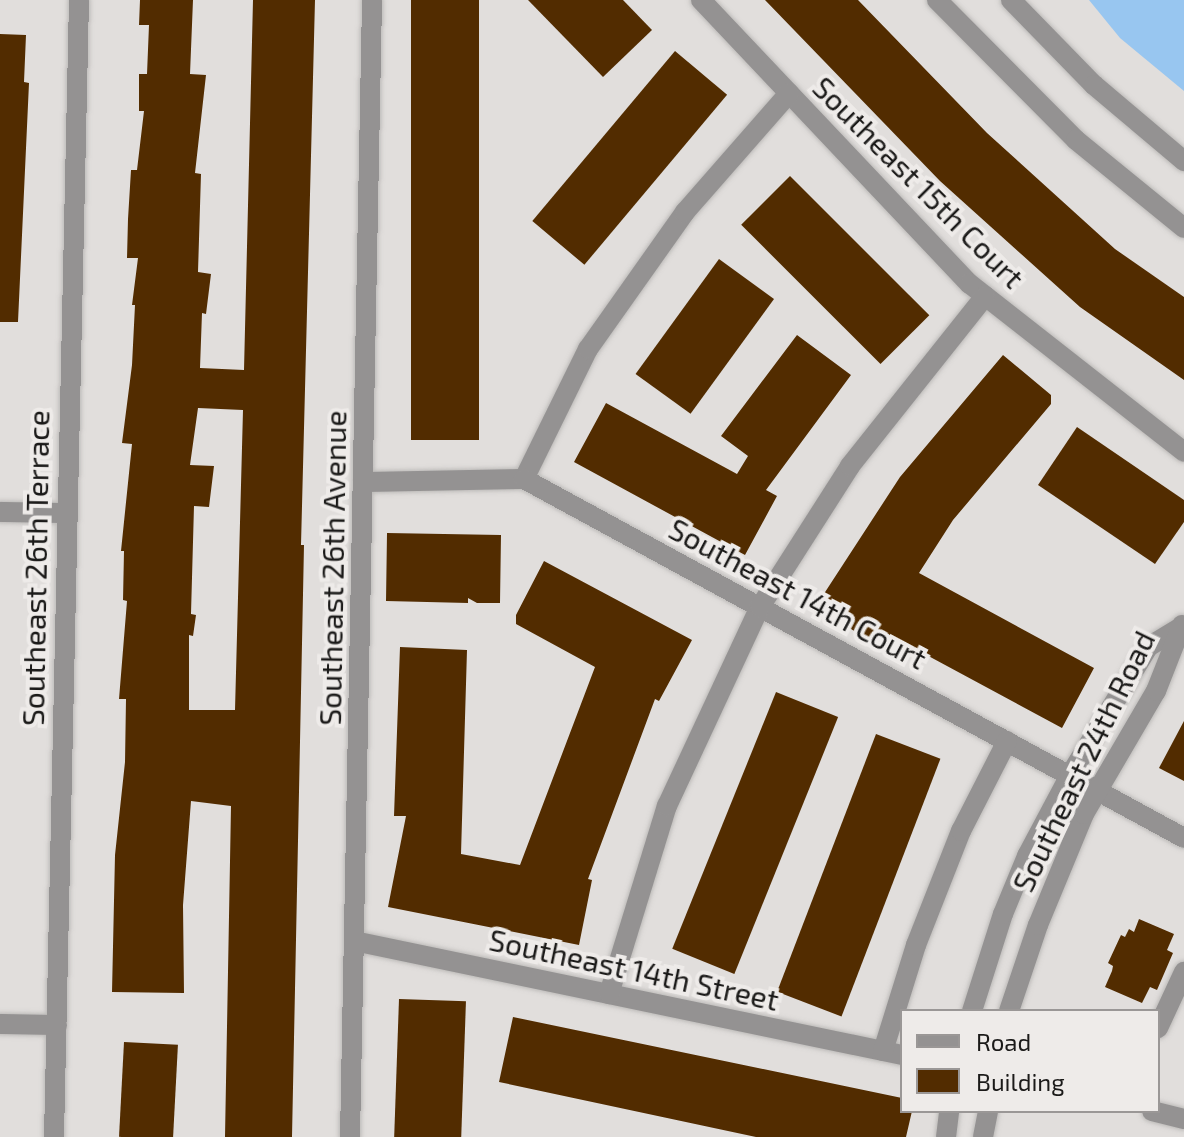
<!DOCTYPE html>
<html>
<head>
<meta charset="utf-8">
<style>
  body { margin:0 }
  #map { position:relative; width:1184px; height:1137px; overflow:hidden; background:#e1dedc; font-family:"Exo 2",sans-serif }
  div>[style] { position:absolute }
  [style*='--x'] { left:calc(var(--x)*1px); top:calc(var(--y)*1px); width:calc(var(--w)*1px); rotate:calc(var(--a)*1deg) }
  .water>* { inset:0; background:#98c6f0 }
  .building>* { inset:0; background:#522c00; transform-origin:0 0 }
  .roads { filter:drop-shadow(0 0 2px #bdbbb9) drop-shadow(0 0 2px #bdbbb9) }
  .minor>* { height:20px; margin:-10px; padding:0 10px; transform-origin:10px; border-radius:10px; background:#949292 }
  .tertiary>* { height:20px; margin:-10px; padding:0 10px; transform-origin:10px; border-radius:10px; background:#949292 }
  span { translate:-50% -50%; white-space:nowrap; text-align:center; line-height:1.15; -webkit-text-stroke:8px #eeebe9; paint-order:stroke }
  .street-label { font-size:30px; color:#1b1a19 }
  .legend { position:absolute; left:900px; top:1009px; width:260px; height:104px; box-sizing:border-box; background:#eeebe9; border:2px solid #9a9796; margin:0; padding:10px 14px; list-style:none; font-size:24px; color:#1b1a19 }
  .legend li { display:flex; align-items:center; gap:16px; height:40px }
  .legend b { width:40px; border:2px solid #9a9796 }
</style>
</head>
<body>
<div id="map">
  <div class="water">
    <div style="clip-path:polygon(1089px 0,1184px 0,1184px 91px,1120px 38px)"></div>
  </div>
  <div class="building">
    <div style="clip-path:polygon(evenodd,140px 0,193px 0,190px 74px,206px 75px,195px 173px,201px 174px,198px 272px,211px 274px,206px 314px,202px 313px,200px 368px,244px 370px,253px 0,315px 0,301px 545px,304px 545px,292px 1137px,225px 1137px,231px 806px,191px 801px,183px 905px,184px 993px,112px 992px,115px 855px,125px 762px,126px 699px,119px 699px,127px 601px,123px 600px,124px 551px,121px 551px,132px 444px,122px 443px,132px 365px,135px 305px,132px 305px,138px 258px,127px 258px,128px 219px,131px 170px,137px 170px,144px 111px,139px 111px,139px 74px,147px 74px,149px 25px,139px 25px,140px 0,198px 408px,243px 410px,235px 710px,189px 710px,189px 635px,193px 636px,196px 615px,191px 614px,194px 506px,209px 507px,214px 466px,190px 465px,198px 408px)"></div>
    <div style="left:411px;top:0;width:68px;height:440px"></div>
    <div style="clip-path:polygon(528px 0,623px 0,652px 30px,603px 77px)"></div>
    <div style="clip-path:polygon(765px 0,858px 0,987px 133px,1115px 249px,1184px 297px,1184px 380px,1080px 307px,940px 181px)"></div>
    <div style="clip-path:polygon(0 34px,26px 35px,24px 82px,29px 83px,18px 322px,0 322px)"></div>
    <div style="left:675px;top:51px;width:68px;height:222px;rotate:40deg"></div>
    <div style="left:790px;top:176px;width:197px;height:69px;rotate:45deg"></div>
    <div style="left:719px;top:259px;width:68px;height:142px;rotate:36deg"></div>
    <div style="clip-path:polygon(797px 335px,851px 375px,766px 490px,777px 496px,745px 555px,574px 462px,606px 403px,737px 474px,748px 456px,721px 436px)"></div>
    <div style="clip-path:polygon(1003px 355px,1051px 395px,1051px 404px,953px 520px,919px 573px,1094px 668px,1062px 728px,882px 631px,874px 644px,816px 606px,900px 477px)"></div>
    <div style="clip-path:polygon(1077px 427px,1184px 500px,1184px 522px,1155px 564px,1038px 485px)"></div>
    <div style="clip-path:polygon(387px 533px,501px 535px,500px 603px,477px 603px,468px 598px,468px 603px,386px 601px)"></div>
    <div style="clip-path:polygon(544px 561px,692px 640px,659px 701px,655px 699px,588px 879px,592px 880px,579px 945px,388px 907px,406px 816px,394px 816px,400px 647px,467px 650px,461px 854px,520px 865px,595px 667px,516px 624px,516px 615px)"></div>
    <div style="left:776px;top:692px;width:67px;height:277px;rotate:22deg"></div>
    <div style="clip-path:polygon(1184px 721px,1184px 781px,1159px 768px)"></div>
    <div style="left:876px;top:734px;width:69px;height:276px;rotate:21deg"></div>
    <div style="clip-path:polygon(1139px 919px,1174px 934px,1167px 950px,1173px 953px,1157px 990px,1150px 987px,1142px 1003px,1105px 987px,1112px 971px,1113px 966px,1108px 963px,1121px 935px,1125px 937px,1129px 929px,1134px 932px)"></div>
    <div style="left:399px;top:999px;width:67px;height:138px;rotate:2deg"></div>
    <div style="clip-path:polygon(513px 1017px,902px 1098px,902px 1111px,912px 1111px,906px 1137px,756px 1137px,499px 1082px)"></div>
    <div style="left:124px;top:1042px;width:54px;height:95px;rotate:3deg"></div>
  </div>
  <div class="roads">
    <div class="minor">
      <div style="--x:701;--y:0;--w:391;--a:46.6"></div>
      <div style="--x:970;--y:284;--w:272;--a:38.1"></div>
      <div style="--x:524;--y:479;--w:145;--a:-63.8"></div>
      <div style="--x:588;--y:349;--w:168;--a:-54.7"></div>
      <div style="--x:685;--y:212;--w:158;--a:-48.8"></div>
      <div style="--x:363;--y:482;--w:161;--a:-1.1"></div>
      <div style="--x:524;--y:479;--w:751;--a:28.54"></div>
      <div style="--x:0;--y:512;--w:66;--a:0.9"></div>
      <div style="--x:354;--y:941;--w:560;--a:11.75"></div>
      <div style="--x:609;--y:994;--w:197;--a:-72.9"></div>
      <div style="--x:667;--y:806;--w:220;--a:-65"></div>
      <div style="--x:760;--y:607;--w:167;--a:-57.4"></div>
      <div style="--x:850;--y:466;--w:217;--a:-51.5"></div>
      <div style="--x:972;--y:1011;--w:102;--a:-72.3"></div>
      <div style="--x:1003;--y:914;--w:63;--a:-67.5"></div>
      <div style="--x:1027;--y:856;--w:92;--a:-62"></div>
      <div style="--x:1070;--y:775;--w:150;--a:-58.6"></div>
      <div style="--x:1148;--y:647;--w:39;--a:-31"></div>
      <div style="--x:1009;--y:1011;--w:91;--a:-71.4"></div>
      <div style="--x:1038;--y:925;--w:120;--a:-67.5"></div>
      <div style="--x:1084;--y:814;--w:143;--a:-59.7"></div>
      <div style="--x:1156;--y:691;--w:71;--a:-68.5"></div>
      <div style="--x:0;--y:1024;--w:57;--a:1"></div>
      <div style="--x:1158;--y:1028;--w:62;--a:-65.1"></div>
      <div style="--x:883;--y:1051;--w:111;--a:-72.7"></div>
      <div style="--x:916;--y:945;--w:123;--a:-68.5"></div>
      <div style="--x:961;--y:831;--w:101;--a:-62.9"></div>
      <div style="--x:1152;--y:1111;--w:33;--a:14"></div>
      <div style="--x:54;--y:1137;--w:1137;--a:-88.74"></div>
      <div style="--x:350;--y:1137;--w:1137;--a:-88.89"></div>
      <div style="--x:946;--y:1137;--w:26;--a:-83"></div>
      <div style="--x:983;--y:1137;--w:26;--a:-79"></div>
    </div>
    <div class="tertiary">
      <div style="--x:937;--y:0;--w:197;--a:45.2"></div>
      <div style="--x:1076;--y:140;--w:139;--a:39.2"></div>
      <div style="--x:1011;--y:0;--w:119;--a:45.7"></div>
      <div style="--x:1094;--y:85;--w:118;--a:40.2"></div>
    </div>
  </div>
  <div class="street-label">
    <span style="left:919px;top:182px;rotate:45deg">Southeast 15th Court</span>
    <span style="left:35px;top:568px;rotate:-89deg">Southeast 26th Terrace</span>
    <span style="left:332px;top:568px;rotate:-89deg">Southeast 26th Avenue</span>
    <span style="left:798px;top:593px;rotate:28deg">Southeast 14th Court</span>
    <span style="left:1083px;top:761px;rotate:-64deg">Southeast 24th Road</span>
    <span style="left:634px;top:969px;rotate:12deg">Southeast 14th Street</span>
  </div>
  <ul class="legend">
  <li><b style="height:10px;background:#949292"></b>Road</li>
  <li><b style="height:22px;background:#522c00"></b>Building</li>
  </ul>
</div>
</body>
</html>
